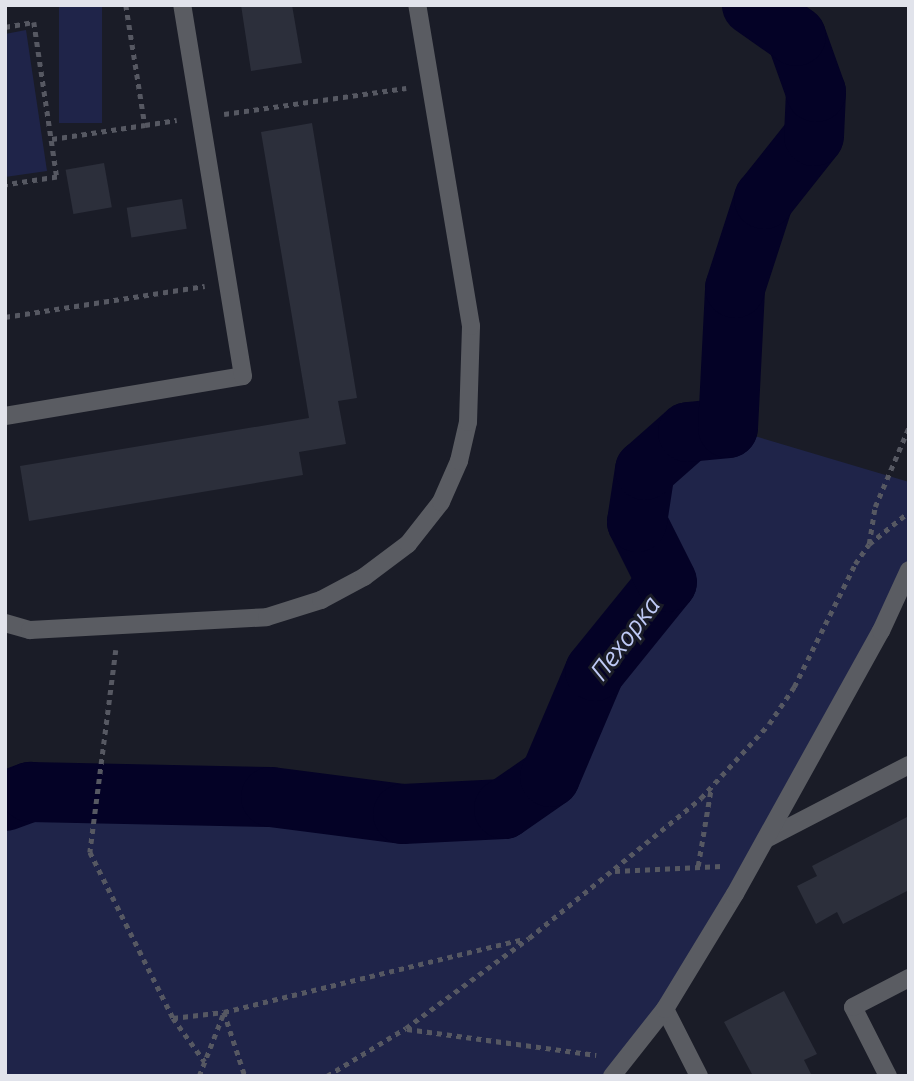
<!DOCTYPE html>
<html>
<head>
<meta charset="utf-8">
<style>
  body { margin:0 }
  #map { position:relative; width:914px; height:1081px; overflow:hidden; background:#1a1c27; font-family:Ubuntu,sans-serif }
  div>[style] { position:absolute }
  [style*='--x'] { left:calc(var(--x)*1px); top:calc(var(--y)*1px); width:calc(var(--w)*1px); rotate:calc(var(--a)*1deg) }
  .green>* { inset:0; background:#1f2449; transform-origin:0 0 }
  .river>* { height:60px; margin:-30px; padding:0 30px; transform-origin:30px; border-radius:30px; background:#040226 }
  .building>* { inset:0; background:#2c2f3b; transform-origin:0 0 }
  .path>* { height:4.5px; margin-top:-2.25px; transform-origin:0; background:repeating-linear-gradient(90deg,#565862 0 5px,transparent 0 10px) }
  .minor>* { height:18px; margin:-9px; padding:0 9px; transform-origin:9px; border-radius:9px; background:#5a5c62 }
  span { translate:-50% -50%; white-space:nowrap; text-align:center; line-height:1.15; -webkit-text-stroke:6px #1a1c27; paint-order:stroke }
  .water-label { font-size:26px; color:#bfcaf6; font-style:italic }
  .frame { position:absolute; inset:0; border:7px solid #e1e3eb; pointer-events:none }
</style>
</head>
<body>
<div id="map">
  <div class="green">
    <div style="left:59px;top:5px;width:43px;height:118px"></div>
    <div style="clip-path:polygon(26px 30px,47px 171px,5px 177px,5px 34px)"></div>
    <div style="clip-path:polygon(728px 428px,909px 482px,909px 571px,751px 865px,612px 1076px,5px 1076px,5px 801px,30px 792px,271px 797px,403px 814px,504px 809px,550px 777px,595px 671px,667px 582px,637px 522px,645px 470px,688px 432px)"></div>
  </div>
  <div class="river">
    <div style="--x:5;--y:801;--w:27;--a:-20"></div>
    <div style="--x:30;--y:792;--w:241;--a:1.2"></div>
    <div style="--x:271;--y:797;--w:133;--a:7.3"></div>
    <div style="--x:403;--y:814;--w:101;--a:-2.8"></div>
    <div style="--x:504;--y:809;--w:56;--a:-34.8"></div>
    <div style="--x:550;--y:777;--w:115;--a:-67"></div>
    <div style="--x:595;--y:671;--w:114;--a:-51"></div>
    <div style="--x:667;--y:582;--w:67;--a:-116.6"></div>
    <div style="--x:637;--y:522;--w:53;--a:-81.3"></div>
    <div style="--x:645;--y:470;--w:57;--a:-41.5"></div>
    <div style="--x:688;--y:432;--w:40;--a:-5.7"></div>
    <div style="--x:728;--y:428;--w:140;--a:-87.1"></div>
    <div style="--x:735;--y:288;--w:94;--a:-72"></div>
    <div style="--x:764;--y:199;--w:80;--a:-51.6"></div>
    <div style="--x:814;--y:136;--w:44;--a:-87.4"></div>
    <div style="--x:816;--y:92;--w:59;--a:-109.7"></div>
    <div style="--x:796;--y:36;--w:54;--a:-144.8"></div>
  </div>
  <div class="building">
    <div style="clip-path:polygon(241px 5px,292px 5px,302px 63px,251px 71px)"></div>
    <div style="clip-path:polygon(312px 123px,357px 398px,338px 401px,346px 444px,299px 452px,303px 475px,29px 521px,20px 466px,309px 418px,261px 132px)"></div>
    <div style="left:104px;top:163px;width:45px;height:39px;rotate:80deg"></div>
    <div style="left:182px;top:199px;width:30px;height:56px;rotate:81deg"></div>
    <div style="clip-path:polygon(909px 816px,909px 890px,843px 924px,837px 912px,816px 924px,797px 886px,817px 876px,812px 866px)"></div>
    <div style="clip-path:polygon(784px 991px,817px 1054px,804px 1060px,812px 1076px,753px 1076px,724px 1022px)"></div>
  </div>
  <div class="path">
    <div style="--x:126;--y:5;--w:121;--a:81"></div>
    <div style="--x:145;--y:125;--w:32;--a:-9"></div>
    <div style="--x:5;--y:27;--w:29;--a:-10"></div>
    <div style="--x:34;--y:22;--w:157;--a:81.6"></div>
    <div style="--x:57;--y:177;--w:53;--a:171.3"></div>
    <div style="--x:224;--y:114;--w:184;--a:-8.1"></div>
    <div style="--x:52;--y:139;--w:94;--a:-8.6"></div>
    <div style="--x:5;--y:317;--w:202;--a:-8.8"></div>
    <div style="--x:869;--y:544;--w:37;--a:-81"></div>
    <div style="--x:875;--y:507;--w:87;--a:-67"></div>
    <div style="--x:116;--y:650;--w:204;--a:97.3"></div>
    <div style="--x:90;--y:852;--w:186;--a:63.4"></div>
    <div style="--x:173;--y:1018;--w:54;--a:54"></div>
    <div style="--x:698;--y:866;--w:79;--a:-80.5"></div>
    <div style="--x:615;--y:871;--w:107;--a:-2.7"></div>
    <div style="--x:173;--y:1018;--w:51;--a:-6.7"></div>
    <div style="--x:224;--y:1012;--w:67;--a:71.8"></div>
    <div style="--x:407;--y:1029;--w:191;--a:7.8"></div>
    <div style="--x:199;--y:1076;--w:69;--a:-68.7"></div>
    <div style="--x:224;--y:1012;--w:309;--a:-13.7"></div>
    <div style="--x:327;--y:1076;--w:92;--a:-31.3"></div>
    <div style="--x:406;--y:1028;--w:152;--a:-36.2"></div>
    <div style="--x:529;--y:938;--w:222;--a:-39.1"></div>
    <div style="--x:701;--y:798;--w:100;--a:-47.4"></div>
    <div style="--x:769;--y:724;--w:45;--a:-56"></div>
    <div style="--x:794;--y:687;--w:137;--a:-63.6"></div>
    <div style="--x:855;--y:564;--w:24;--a:-55"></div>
    <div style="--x:869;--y:544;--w:51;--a:-38.7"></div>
  </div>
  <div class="minor">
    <div style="--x:5;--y:416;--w:241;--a:-9.5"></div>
    <div style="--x:243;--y:376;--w:376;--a:-99.3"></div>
    <div style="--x:5;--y:623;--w:26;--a:16"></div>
    <div style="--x:30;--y:630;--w:237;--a:-3.1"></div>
    <div style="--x:267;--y:617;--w:57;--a:-17.5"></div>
    <div style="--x:321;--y:600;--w:49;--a:-28.1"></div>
    <div style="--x:364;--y:577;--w:55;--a:-36.9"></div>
    <div style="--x:408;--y:544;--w:53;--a:-51.8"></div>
    <div style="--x:441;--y:502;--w:45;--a:-66.3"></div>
    <div style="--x:459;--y:461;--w:40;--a:-77"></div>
    <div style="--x:468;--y:422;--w:96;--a:-88.2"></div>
    <div style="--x:471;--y:326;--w:326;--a:-99.5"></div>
    <div style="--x:766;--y:839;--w:161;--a:-27.4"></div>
    <div style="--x:665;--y:1009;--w:75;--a:63.1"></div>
    <div style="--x:612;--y:1076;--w:85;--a:-51.7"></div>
    <div style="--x:665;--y:1009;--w:135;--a:-58.7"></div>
    <div style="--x:735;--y:894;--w:301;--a:-61"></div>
    <div style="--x:881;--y:631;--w:67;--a:-65.3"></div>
    <div style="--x:888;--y:1076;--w:77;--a:-116.9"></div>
    <div style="--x:853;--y:1007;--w:63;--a:-27.4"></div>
  </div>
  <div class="water-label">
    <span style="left:625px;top:638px;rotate:-53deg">Пехорка</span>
  </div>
  <div class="frame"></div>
</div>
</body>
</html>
